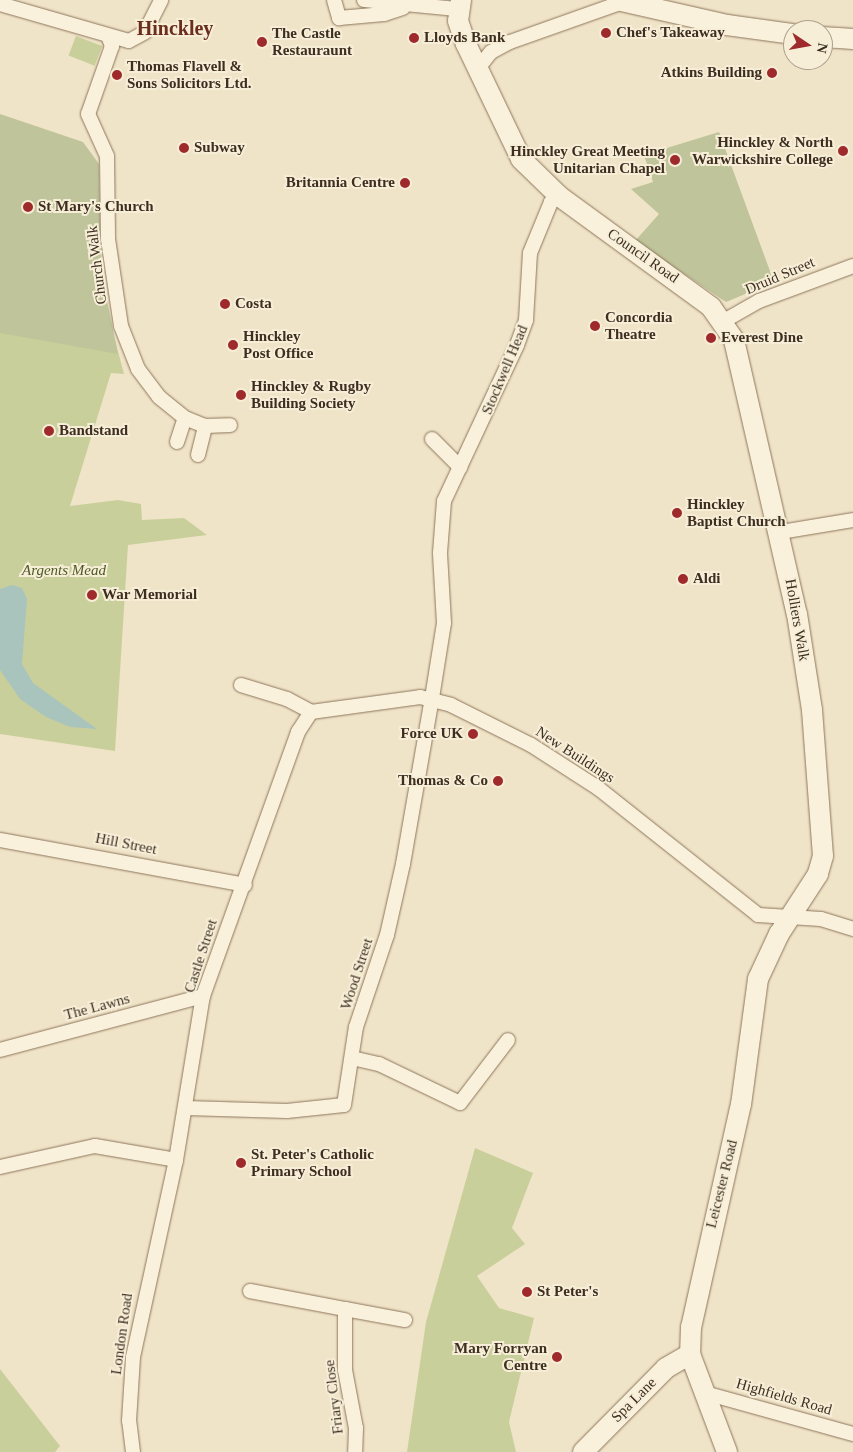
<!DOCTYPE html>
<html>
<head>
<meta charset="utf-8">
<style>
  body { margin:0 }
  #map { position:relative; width:853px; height:1452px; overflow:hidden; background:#f0e4c8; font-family:"Times New Roman",serif }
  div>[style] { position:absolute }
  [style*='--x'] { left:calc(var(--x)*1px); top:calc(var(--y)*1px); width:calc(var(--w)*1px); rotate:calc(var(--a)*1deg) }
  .green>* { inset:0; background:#c9cf9b; transform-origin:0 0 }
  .cemetery>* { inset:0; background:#bfc49a }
  .water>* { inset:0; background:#a9c4bc }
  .roads { filter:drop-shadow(0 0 1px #8d765c) drop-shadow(0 0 1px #8d765c) }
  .minor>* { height:14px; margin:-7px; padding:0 7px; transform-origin:7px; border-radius:7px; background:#faf1dc }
  .secondary>* { height:20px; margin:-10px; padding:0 10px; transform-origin:10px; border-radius:10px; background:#faf1dc }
  .dots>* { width:14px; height:14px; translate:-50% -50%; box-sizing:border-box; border:2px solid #f7eed8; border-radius:50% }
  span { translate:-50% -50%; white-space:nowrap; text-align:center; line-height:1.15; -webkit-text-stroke:4px #f7eed8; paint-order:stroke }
  .poi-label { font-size:15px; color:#3d2e20; font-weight:700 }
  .left { translate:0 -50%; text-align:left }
  .right { translate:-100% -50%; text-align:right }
  .street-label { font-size:15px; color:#3d2e20 }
  .park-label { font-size:15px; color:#4d5a26; font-style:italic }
  .district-label { font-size:20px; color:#6b2e1e; font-weight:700 }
  .north { position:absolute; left:783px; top:20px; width:50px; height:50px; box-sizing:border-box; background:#f7eed8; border:1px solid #ada18e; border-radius:50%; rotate:102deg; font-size:14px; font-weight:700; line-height:20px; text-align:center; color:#3d2e20 }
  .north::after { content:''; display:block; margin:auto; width:18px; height:22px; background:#9e2a2b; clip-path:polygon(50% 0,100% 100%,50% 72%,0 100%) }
</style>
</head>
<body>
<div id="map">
  <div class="green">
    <div style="left:76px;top:36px;width:28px;height:21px;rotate:21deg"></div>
    <div style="clip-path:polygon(0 309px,115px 340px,124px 374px,111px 373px,70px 506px,118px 500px,141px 504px,142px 520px,184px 518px,207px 535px,128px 545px,115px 751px,0 734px)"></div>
    <div style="clip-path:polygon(475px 1148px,533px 1173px,512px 1228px,525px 1244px,477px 1276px,499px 1308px,534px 1318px,509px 1422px,516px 1452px,407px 1452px,426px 1322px)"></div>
    <div style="clip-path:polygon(0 1369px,60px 1446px,55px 1452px,0 1452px)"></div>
  </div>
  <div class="cemetery">
    <div style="clip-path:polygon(0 114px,83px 142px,99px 164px,101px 271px,118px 354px,0 333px)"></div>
    <div style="clip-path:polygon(719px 132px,774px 282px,726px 302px,635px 241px,659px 214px,631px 189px,653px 182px,644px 155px)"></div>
  </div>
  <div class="water">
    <div style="clip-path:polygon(12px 585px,22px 588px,27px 599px,22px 664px,33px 683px,97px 729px,70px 727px,46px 717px,20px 699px,0 670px,0 589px)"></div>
  </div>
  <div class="roads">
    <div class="minor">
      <div style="--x:334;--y:0;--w:19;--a:74"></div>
      <div style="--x:339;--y:18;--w:45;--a:-5.1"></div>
      <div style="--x:384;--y:14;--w:20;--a:-18"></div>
      <div style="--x:364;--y:0;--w:93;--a:5.5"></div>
      <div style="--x:0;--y:4;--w:134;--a:16"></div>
      <div style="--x:129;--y:41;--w:18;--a:-29"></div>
      <div style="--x:145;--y:32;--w:36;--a:-63"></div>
      <div style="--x:108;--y:36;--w:11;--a:68"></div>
      <div style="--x:112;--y:46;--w:72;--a:109.4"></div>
      <div style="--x:88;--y:114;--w:46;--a:65.7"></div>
      <div style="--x:107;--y:156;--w:83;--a:89.3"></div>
      <div style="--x:108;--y:239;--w:88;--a:81.5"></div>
      <div style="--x:121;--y:326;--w:46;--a:68.4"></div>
      <div style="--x:138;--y:369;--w:35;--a:53"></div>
      <div style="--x:159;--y:397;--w:33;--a:39"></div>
      <div style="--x:185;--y:418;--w:22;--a:22"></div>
      <div style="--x:205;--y:426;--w:25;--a:-2"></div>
      <div style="--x:476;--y:71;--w:24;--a:-52"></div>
      <div style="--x:491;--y:52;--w:21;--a:-28"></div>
      <div style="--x:510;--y:42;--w:120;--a:-19.5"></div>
      <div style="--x:722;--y:322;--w:43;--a:-29.6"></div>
      <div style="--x:759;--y:301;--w:100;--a:-20.4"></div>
      <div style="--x:432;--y:439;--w:40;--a:45"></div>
      <div style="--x:177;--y:442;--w:25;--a:-72"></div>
      <div style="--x:198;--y:455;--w:30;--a:-76"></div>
      <div style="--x:781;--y:532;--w:73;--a:-9.5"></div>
      <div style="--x:241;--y:685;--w:48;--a:16.9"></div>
      <div style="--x:287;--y:699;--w:27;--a:28"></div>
      <div style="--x:311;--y:712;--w:110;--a:-7.8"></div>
      <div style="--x:420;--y:697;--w:32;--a:14"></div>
      <div style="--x:451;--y:705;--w:89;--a:26.6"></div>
      <div style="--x:531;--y:745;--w:80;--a:32.7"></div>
      <div style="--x:598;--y:788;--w:204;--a:38.4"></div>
      <div style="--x:758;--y:915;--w:63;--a:3.6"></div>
      <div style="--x:821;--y:919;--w:34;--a:17"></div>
      <div style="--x:0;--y:840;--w:249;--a:10.4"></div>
      <div style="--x:0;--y:1050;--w:210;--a:-14.9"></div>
      <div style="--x:352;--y:1058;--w:28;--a:13"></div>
      <div style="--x:379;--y:1064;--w:90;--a:25.7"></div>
      <div style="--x:460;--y:1103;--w:79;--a:-52.7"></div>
      <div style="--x:186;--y:1108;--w:101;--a:1.7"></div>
      <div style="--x:287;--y:1111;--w:57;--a:-6"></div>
      <div style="--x:344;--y:1105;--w:79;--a:-81.3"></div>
      <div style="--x:356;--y:1027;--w:97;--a:-71.4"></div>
      <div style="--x:387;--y:935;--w:73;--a:-77.3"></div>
      <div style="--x:403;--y:864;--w:169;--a:-80.1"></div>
      <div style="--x:432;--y:698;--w:76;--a:-80.9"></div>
      <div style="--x:444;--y:623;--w:70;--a:-93.3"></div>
      <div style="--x:440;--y:553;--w:52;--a:-85.6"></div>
      <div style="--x:444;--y:501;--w:172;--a:-64.9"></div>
      <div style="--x:517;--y:345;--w:27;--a:-70"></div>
      <div style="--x:526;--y:320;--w:67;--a:-86.6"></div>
      <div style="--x:530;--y:253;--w:55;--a:-67.6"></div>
      <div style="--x:551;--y:202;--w:10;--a:-37"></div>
      <div style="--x:0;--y:1167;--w:97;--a:-12.5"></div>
      <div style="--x:95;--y:1146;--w:82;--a:9.8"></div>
      <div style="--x:250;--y:1291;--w:97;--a:10.7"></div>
      <div style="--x:345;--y:1309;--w:61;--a:90"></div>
      <div style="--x:345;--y:1370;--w:59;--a:79.3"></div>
      <div style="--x:356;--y:1428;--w:24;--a:92"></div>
      <div style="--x:345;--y:1309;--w:61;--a:10.4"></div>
      <div style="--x:705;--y:1393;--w:154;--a:15.5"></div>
      <div style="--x:133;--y:1452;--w:31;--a:-97"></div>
      <div style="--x:129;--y:1421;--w:64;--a:-86.4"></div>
      <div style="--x:133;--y:1357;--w:202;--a:-77.7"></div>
      <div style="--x:176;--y:1160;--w:166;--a:-80.7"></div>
      <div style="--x:203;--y:996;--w:281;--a:-70.2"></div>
      <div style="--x:298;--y:732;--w:24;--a:-57"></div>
    </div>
    <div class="secondary">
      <div style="--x:461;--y:0;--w:21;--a:98"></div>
      <div style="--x:458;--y:21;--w:24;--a:71"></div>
      <div style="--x:466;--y:44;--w:127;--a:64.4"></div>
      <div style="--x:521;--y:159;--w:53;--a:44.2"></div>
      <div style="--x:559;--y:196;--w:188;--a:36.1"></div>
      <div style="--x:711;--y:307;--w:40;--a:55.1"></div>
      <div style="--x:734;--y:340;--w:281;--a:77.1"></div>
      <div style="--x:797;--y:614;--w:97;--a:81.1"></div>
      <div style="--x:812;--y:710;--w:146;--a:85.7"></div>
      <div style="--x:823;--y:856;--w:19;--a:106"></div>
      <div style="--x:818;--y:874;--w:72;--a:123"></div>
      <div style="--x:779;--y:934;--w:50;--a:115"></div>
      <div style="--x:758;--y:979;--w:126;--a:97.7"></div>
      <div style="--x:741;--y:1104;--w:229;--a:102.6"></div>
      <div style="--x:691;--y:1327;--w:27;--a:92"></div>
      <div style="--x:690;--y:1354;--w:105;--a:69.3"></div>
      <div style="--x:617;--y:0;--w:113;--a:12.8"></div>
      <div style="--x:727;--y:25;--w:67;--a:7.8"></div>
      <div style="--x:823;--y:37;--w:30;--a:4"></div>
      <div style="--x:583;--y:1452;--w:118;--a:-45.3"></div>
      <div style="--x:666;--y:1368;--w:28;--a:-30"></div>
    </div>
  </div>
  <div class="dots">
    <div style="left:606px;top:33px;background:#9e2a2b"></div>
    <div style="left:414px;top:38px;background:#9e2a2b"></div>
    <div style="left:262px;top:42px;background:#9e2a2b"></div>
    <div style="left:772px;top:73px;background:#9e2a2b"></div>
    <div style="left:117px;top:75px;background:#9e2a2b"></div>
    <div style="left:184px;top:148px;background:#9e2a2b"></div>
    <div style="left:843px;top:151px;background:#9e2a2b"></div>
    <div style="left:675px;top:160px;background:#9e2a2b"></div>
    <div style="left:405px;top:183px;background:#9e2a2b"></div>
    <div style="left:28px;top:207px;background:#9e2a2b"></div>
    <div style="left:225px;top:304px;background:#9e2a2b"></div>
    <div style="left:595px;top:326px;background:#9e2a2b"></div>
    <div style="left:711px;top:338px;background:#9e2a2b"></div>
    <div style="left:233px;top:345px;background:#9e2a2b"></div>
    <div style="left:241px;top:395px;background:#9e2a2b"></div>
    <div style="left:49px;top:431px;background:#9e2a2b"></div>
    <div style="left:677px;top:513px;background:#9e2a2b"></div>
    <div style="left:683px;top:579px;background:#9e2a2b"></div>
    <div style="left:92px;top:595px;background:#9e2a2b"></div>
    <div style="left:473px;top:734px;background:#9e2a2b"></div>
    <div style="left:498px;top:781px;background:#9e2a2b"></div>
    <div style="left:241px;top:1163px;background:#9e2a2b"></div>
    <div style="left:527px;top:1292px;background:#9e2a2b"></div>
    <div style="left:557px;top:1357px;background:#9e2a2b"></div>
  </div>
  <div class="poi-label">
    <span class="left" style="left:272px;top:42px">The Castle<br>Restauraunt</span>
    <span class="left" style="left:616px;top:33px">Chef's Takeaway</span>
    <span class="left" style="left:424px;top:38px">Lloyds Bank</span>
    <span class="left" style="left:127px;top:75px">Thomas Flavell &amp;<br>Sons Solicitors Ltd.</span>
    <span class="right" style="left:762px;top:73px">Atkins Building</span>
    <span class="right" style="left:833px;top:151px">Hinckley &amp; North<br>Warwickshire College</span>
    <span class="left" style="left:194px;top:148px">Subway</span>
    <span class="right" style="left:665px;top:160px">Hinckley Great Meeting<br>Unitarian Chapel</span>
    <span class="right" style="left:395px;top:183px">Britannia Centre</span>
    <span class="left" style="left:38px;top:207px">St Mary's Church</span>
    <span class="left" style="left:235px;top:304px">Costa</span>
    <span class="left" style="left:605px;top:326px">Concordia<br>Theatre</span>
    <span class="left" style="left:243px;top:345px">Hinckley<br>Post Office</span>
    <span class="left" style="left:721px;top:338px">Everest Dine</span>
    <span class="left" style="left:251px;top:395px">Hinckley &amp; Rugby<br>Building Society</span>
    <span class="left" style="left:59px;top:431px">Bandstand</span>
    <span class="left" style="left:687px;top:513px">Hinckley<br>Baptist Church</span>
    <span class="left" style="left:693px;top:579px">Aldi</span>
    <span class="left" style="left:102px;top:595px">War Memorial</span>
    <span class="right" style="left:463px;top:734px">Force UK</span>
    <span class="right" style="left:488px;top:781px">Thomas &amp; Co</span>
    <span class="left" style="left:251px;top:1163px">St. Peter's Catholic<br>Primary School</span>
    <span class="left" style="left:537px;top:1292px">St Peter's</span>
    <span class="right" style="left:547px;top:1357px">Mary Forryan<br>Centre</span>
  </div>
  <div class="street-label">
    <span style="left:643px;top:256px;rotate:35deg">Council Road</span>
    <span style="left:97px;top:265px;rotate:-97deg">Church Walk</span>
    <span style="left:780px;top:276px;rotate:-23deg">Druid Street</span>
    <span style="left:505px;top:370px;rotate:-67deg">Stockwell Head</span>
    <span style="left:797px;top:620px;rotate:80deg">Holliers Walk</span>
    <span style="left:575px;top:755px;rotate:33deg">New Buildings</span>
    <span style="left:126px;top:844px;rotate:11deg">Hill Street</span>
    <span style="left:201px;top:956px;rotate:-72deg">Castle Street</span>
    <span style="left:357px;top:974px;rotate:-72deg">Wood Street</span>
    <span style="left:97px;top:1007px;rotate:-15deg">The Lawns</span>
    <span style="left:722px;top:1184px;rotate:-76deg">Leicester Road</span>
    <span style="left:122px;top:1334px;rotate:-82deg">London Road</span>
    <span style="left:334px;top:1397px;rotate:-97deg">Friary Close</span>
    <span style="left:784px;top:1397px;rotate:16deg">Highfields Road</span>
    <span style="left:634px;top:1400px;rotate:-45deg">Spa Lane</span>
  </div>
  <div class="park-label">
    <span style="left:64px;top:571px">Argents Mead</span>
  </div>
  <div class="district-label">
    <span style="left:175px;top:28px">Hinckley</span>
  </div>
  <div class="north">N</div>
</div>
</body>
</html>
